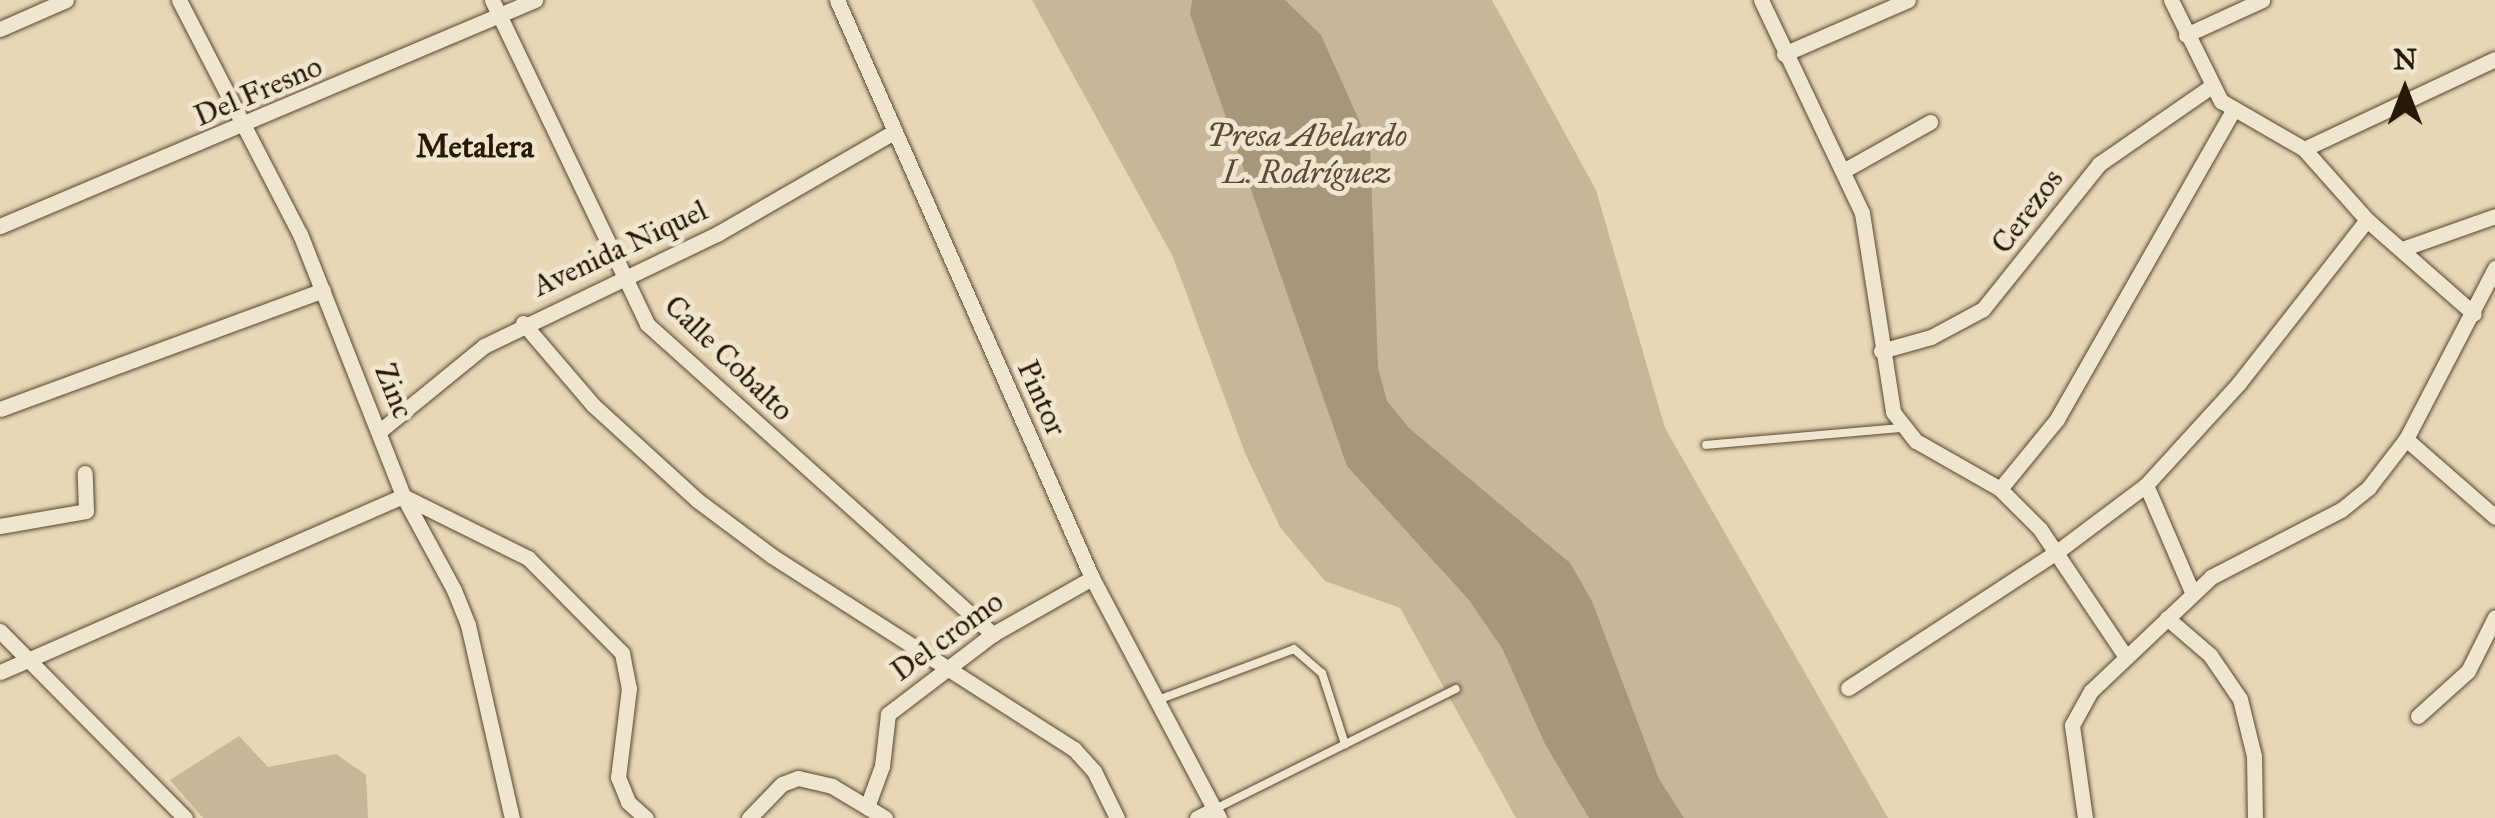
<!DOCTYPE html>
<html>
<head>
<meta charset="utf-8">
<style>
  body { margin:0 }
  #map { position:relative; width:2495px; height:818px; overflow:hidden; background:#e8d7b5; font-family:"IM FELL Great Primer",serif }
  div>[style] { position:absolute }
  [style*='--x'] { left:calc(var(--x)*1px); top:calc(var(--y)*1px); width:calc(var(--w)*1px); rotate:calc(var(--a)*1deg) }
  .green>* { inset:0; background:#c7b798 }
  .water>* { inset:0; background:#a6967a }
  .roads { filter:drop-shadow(0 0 2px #564833) drop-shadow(0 0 2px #564833) }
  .lane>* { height:8px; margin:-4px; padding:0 4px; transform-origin:4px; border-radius:4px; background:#f0e5cf }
  .street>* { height:15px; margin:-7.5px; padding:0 7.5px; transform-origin:7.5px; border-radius:7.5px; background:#f0e5cf }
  span { translate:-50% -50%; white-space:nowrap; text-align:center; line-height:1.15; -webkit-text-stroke:10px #f0e5cf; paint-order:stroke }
  .street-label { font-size:30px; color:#261908 }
  .water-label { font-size:32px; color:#594b36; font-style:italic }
  .neighbourhood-label { font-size:32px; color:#261908; font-weight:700 }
  .north { position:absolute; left:2355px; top:40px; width:100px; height:100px; -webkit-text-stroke:8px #f0e5cf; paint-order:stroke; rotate:0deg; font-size:28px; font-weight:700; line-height:40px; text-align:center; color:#261908 }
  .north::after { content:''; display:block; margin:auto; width:35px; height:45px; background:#261908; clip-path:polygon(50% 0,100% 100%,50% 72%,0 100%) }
</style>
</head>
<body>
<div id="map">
  <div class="green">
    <div style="clip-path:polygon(1032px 0,1492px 0,1596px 190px,1665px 428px,1888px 818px,1516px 818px,1400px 608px,1325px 581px,1280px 527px,1245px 453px,1173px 257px)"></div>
    <div style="clip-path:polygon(239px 736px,268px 767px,336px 754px,366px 775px,368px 818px,203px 818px,170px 780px)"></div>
  </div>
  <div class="water">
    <div style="clip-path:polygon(1192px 0,1285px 0,1321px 35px,1370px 145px,1378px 368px,1387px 401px,1409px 428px,1570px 563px,1592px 601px,1659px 779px,1684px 818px,1589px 818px,1545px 744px,1502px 648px,1469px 600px,1347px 466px,1190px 14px)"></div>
  </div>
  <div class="roads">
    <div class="lane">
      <div style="--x:1706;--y:445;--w:197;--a:-5"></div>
      <div style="--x:1155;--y:701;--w:148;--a:-20.5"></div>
      <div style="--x:1294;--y:649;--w:37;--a:41"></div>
      <div style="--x:1322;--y:673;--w:75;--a:72.1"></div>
      <div style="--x:1215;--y:809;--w:269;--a:-26.5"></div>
    </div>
    <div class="street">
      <div style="--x:179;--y:0;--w:263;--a:62.7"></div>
      <div style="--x:300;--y:234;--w:282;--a:68.5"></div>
      <div style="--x:403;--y:496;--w:107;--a:61.5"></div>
      <div style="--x:454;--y:590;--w:38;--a:68"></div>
      <div style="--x:468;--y:625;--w:198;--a:77.2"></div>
      <div style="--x:492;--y:0;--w:359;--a:64.4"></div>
      <div style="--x:647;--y:324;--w:465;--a:41.9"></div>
      <div style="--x:837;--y:0;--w:632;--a:66.19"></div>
      <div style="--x:1092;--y:578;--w:272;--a:62.1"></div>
      <div style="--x:1761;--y:0;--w:236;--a:64.6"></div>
      <div style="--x:1862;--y:213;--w:201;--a:81.1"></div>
      <div style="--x:1893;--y:412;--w:37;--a:52"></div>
      <div style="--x:1916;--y:441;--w:97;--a:29.7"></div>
      <div style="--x:2000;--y:489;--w:57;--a:45"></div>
      <div style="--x:2040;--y:529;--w:151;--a:56.1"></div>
      <div style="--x:2171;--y:0;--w:113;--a:63.7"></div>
      <div style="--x:2221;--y:101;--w:96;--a:30"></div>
      <div style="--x:2304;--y:149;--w:95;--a:48.4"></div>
      <div style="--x:2367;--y:220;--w:142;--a:41.3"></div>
      <div style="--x:0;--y:29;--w:72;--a:-23.7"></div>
      <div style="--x:2186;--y:35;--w:84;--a:-24.7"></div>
      <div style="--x:1784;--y:54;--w:135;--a:-23.5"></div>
      <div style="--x:2304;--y:149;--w:211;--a:-25.2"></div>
      <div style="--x:1843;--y:171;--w:100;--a:-29.4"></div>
      <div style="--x:0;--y:226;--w:581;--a:-22.9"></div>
      <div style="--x:2402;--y:249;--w:99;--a:-19.5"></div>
      <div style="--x:523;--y:323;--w:108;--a:49.5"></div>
      <div style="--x:593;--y:405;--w:141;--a:42.4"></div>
      <div style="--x:697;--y:500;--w:94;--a:36.7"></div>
      <div style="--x:772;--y:556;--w:358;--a:32.6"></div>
      <div style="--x:1074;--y:749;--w:30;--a:48"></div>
      <div style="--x:1094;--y:771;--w:52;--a:63.9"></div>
      <div style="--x:1881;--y:351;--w:52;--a:-15.6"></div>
      <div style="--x:1931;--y:337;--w:59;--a:-28.3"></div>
      <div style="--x:1983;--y:309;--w:186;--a:-51.3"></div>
      <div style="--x:2099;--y:164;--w:135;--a:-34.7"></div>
      <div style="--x:0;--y:409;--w:344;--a:-20.2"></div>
      <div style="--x:381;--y:430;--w:133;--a:-39.2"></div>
      <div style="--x:484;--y:346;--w:259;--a:-25.7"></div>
      <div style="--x:717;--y:234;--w:204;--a:-30"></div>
      <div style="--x:2406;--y:439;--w:118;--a:41.2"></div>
      <div style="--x:2146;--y:485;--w:116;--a:66.7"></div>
      <div style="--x:2000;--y:489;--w:90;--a:-50.8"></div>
      <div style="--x:2057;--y:419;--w:356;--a:-60.3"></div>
      <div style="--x:0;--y:526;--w:87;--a:-9.9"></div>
      <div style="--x:86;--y:511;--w:38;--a:-92"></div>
      <div style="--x:2167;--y:618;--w:57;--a:40.7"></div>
      <div style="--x:2210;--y:655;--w:53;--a:55.7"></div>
      <div style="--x:2240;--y:699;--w:59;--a:76.2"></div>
      <div style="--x:2254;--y:756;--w:62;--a:89.1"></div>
      <div style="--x:0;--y:631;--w:263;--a:45.3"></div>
      <div style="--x:0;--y:672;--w:440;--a:-23.6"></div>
      <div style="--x:403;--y:496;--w:140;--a:26.4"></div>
      <div style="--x:528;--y:558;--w:134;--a:45.3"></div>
      <div style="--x:622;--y:653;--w:36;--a:79"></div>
      <div style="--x:629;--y:688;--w:90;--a:97"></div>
      <div style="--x:618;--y:777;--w:27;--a:68"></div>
      <div style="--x:628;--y:802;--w:24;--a:42"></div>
      <div style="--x:1848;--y:688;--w:251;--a:-33.1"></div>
      <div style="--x:2058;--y:551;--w:110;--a:-36.9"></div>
      <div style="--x:2146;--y:485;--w:138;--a:-47.6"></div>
      <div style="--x:2239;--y:383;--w:207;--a:-51.9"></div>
      <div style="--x:2418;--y:716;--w:67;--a:-42"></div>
      <div style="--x:2468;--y:671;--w:60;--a:-63.4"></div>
      <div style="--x:867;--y:807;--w:21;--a:31"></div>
      <div style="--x:749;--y:818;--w:47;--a:-45.9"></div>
      <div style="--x:782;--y:784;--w:17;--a:-21"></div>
      <div style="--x:798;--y:778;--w:35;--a:13"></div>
      <div style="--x:832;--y:786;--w:41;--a:31"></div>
      <div style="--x:867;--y:807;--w:44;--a:-69.9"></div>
      <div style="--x:882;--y:766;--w:52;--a:-83.4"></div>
      <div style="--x:888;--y:714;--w:132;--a:-37.3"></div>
      <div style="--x:993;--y:634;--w:114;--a:-29.5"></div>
      <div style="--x:1197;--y:818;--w:20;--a:-27"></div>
      <div style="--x:2085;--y:818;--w:94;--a:-98"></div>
      <div style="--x:2072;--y:725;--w:39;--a:-61"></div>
      <div style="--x:2091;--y:691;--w:166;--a:-43.5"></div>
      <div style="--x:2211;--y:577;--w:146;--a:-27.3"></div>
      <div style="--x:2341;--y:510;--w:36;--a:-39"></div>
      <div style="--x:2369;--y:487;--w:61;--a:-52.4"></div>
      <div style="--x:2406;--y:439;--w:193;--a:-62.5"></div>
    </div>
  </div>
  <div class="street-label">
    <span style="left:258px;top:91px;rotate:-23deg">Del Fresno</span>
    <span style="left:2027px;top:211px;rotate:-53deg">Cerezos</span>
    <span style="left:620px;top:248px;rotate:-25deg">Avenida Niquel</span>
    <span style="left:729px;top:358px;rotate:44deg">Calle Cobalto</span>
    <span style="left:394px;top:391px;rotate:68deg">Zinc</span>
    <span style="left:1042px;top:398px;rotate:66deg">Pintor</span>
    <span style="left:947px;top:636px;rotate:-36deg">Del cromo</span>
  </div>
  <div class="water-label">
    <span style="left:1307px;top:155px">Presa Abelardo<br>L. Rodríguez</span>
  </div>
  <div class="neighbourhood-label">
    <span style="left:475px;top:147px">Metalera</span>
  </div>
  <div class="north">N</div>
</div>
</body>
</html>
